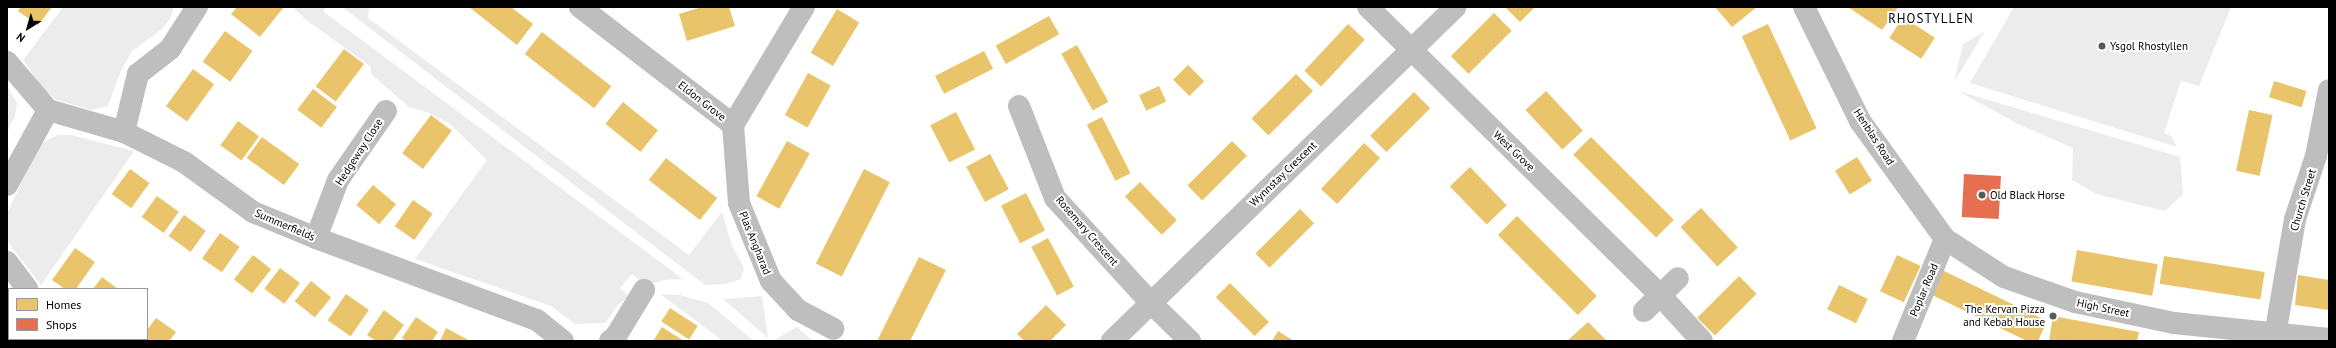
<!DOCTYPE html>
<html>
<head>
<meta charset="utf-8">
<style>
  body { margin:0 }
  #map { position:relative; width:2336px; height:348px; overflow:hidden; background:#fff; font-family:"PT Sans",sans-serif }
  div>[style] { position:absolute }
  [style*='--x'] { left:calc(var(--x)*1px); top:calc(var(--y)*1px); width:calc(var(--w)*1px); rotate:calc(var(--a)*1deg) }
  .green>* { inset:0; background:#ececec }
  .homes>* { inset:0; background:#e9c46a; transform-origin:0 0 }
  .shops>* { inset:0; background:#e76f51; transform-origin:0 0 }
  .street>* { height:22px; margin:-11px; padding:0 11px; transform-origin:11px; border-radius:11px; background:#bebebe }
  .dots>* { width:11px; height:11px; translate:-50% -50%; box-sizing:border-box; border:2px solid #fff; border-radius:50% }
  span { translate:-50% -50%; white-space:nowrap; text-align:center; line-height:1.15; -webkit-text-stroke:4px #fff; paint-order:stroke }
  .poi-label { font-size:11px; color:#000 }
  .left { translate:0 -50%; text-align:left }
  .right { translate:-100% -50%; text-align:right }
  .street-label { font-size:11px; color:#000 }
  .quarter-label { font-size:13px; color:#000; letter-spacing:1px }
  .frame { position:absolute; inset:0; border:8px solid #000; pointer-events:none }
  .legend { position:absolute; left:8px; top:288px; width:140px; height:52px; box-sizing:border-box; background:#fff; border:1px solid #999; margin:0; padding:5px 7px; list-style:none; font-size:12px; color:#000 }
  .legend li { display:flex; align-items:center; gap:8px; height:20px }
  .legend b { width:20px; border:1px solid #999 }
  .north { position:absolute; left:8px; top:8px; width:40px; height:40px; -webkit-text-stroke:3px #fff; paint-order:stroke; rotate:217deg; font-size:11px; font-weight:700; line-height:16px; text-align:center; color:#000 }
  .north::after { content:''; display:block; margin:auto; width:14px; height:18px; background:#000; clip-path:polygon(50% 0,100% 100%,50% 72%,0 100%) }
</style>
</head>
<body>
<div id="map">
  <div class="green">
    <div style="clip-path:polygon(63px 7px,174px 7px,170px 19px,162px 29px,132px 51px,120px 73px,108px 106px,91px 110px,57px 100px,42px 88px,23px 60px)"></div>
    <div style="clip-path:polygon(293px 7px,325px 7px,324px 12px,683px 279px,664px 280px,646px 285px,632px 274px,620px 288px,629px 296px,618px 305px,605px 323px,575px 324px,551px 306px,415px 259px,487px 160px,450px 124px,429px 113px,409px 107px,372px 75px,370px 66px,305px 19px)"></div>
    <div style="clip-path:polygon(342px 7px,369px 7px,368px 18px,689px 255px,722px 212px,732px 246px,744px 268px,741px 279px,725px 284px,705px 285px)"></div>
    <div style="clip-path:polygon(2014px 7px,2231px 7px,2199px 86px,2181px 81px,2164px 133px,2171px 136px,2177px 147px,1970px 83px)"></div>
    <div style="clip-path:polygon(1985px 31px,1954px 82px,1963px 44px)"></div>
    <div style="clip-path:polygon(7px 86px,17px 103px,15px 116px,7px 132px)"></div>
    <div style="clip-path:polygon(1958px 91px,2180px 157px,2183px 194px,2165px 211px,2096px 194px,2072px 180px,2073px 148px,2018px 124px)"></div>
    <div style="clip-path:polygon(57px 135px,71px 135px,134px 151px,41px 285px,7px 241px,7px 213px,40px 144px)"></div>
    <div style="clip-path:polygon(660px 294px,680px 295px,708px 303px,754px 341px,723px 341px)"></div>
    <div style="clip-path:polygon(762px 296px,768px 338px,723px 299px)"></div>
    <div style="clip-path:polygon(797px 327px,813px 341px,774px 341px,778px 338px)"></div>
  </div>
  <div class="homes">
    <div style="clip-path:polygon(21px 7px,52px 7px,38px 25px,18px 11px)"></div>
    <div style="clip-path:polygon(237px 7px,284px 7px,260px 37px,231px 14px)"></div>
    <div style="clip-path:polygon(469px 7px,511px 7px,533px 24px,517px 45px)"></div>
    <div style="clip-path:polygon(702px 7px,729px 7px,735px 26px,687px 41px,679px 14px)"></div>
    <div style="clip-path:polygon(1505px 7px,1535px 7px,1520px 22px)"></div>
    <div style="clip-path:polygon(1715px 7px,1757px 7px,1732px 27px)"></div>
    <div style="clip-path:polygon(1848px 7px,1898px 7px,1882px 30px)"></div>
    <div style="left:837px;top:9px;width:26px;height:51px;rotate:31deg"></div>
    <div style="left:1494px;top:13px;width:25px;height:61px;rotate:45deg"></div>
    <div style="left:1049px;top:16px;width:21px;height:61px;rotate:61deg"></div>
    <div style="left:1903px;top:17px;width:38px;height:25px;rotate:33deg"></div>
    <div style="left:1348px;top:24px;width:23px;height:64px;rotate:43deg"></div>
    <div style="left:1768px;top:24px;width:115px;height:29px;rotate:65deg"></div>
    <div style="left:225px;top:31px;width:34px;height:38px;rotate:36deg"></div>
    <div style="left:542px;top:32px;width:88px;height:28px;rotate:38deg"></div>
    <div style="left:1077px;top:45px;width:65px;height:18px;rotate:61deg"></div>
    <div style="left:344px;top:49px;width:25px;height:47px;rotate:37deg"></div>
    <div style="left:984px;top:51px;width:20px;height:55px;rotate:63deg"></div>
    <div style="left:1188px;top:65px;width:23px;height:21px;rotate:45deg"></div>
    <div style="left:193px;top:69px;width:26px;height:46px;rotate:36deg"></div>
    <div style="left:808px;top:73px;width:26px;height:48px;rotate:29deg"></div>
    <div style="left:1296px;top:74px;width:24px;height:63px;rotate:45deg"></div>
    <div style="left:2274px;top:81px;width:34px;height:17px;rotate:17deg"></div>
    <div style="left:1159px;top:86px;width:17px;height:22px;rotate:65deg"></div>
    <div style="left:313px;top:89px;width:30px;height:26px;rotate:37deg"></div>
    <div style="left:1546px;top:91px;width:54px;height:28px;rotate:47deg"></div>
    <div style="left:1414px;top:92px;width:23px;height:62px;rotate:45deg"></div>
    <div style="left:623px;top:102px;width:45px;height:28px;rotate:39deg"></div>
    <div style="left:2249px;top:110px;width:24px;height:62px;rotate:12deg"></div>
    <div style="left:956px;top:112px;width:42px;height:29px;rotate:63deg"></div>
    <div style="left:431px;top:115px;width:26px;height:48px;rotate:37deg"></div>
    <div style="left:1102px;top:117px;width:63px;height:17px;rotate:63deg"></div>
    <div style="left:238px;top:121px;width:26px;height:30px;rotate:36deg"></div>
    <div style="left:262px;top:137px;width:46px;height:26px;rotate:36deg"></div>
    <div style="left:1591px;top:137px;width:117px;height:25px;rotate:45deg"></div>
    <div style="left:787px;top:141px;width:26px;height:63px;rotate:29deg"></div>
    <div style="left:1232px;top:141px;width:21px;height:63px;rotate:45deg"></div>
    <div style="left:1364px;top:143px;width:22px;height:63px;rotate:43deg"></div>
    <div style="left:990px;top:154px;width:40px;height:27px;rotate:62deg"></div>
    <div style="left:1857px;top:157px;width:28px;height:26px;rotate:58deg"></div>
    <div style="left:666px;top:158px;width:65px;height:28px;rotate:38deg"></div>
    <div style="left:1470px;top:167px;width:53px;height:28px;rotate:46deg"></div>
    <div style="left:130px;top:169px;width:24px;height:31px;rotate:36deg"></div>
    <div style="left:864px;top:169px;width:29px;height:106px;rotate:27deg"></div>
    <div style="left:1140px;top:182px;width:53px;height:21px;rotate:46deg"></div>
    <div style="left:373px;top:185px;width:30px;height:26px;rotate:40deg"></div>
    <div style="left:1026px;top:193px;width:42px;height:28px;rotate:63deg"></div>
    <div style="left:157px;top:196px;width:27px;height:26px;rotate:36deg"></div>
    <div style="left:413px;top:200px;width:24px;height:32px;rotate:35deg"></div>
    <div style="left:1701px;top:208px;width:54px;height:28px;rotate:47deg"></div>
    <div style="left:1300px;top:209px;width:20px;height:63px;rotate:45deg"></div>
    <div style="left:184px;top:215px;width:27px;height:26px;rotate:36deg"></div>
    <div style="left:1517px;top:216px;width:113px;height:27px;rotate:45deg"></div>
    <div style="left:220px;top:233px;width:24px;height:31px;rotate:35deg"></div>
    <div style="left:1048px;top:238px;width:55px;height:19px;rotate:62deg"></div>
    <div style="clip-path:polygon(75px 248px,95px 262px,76px 289px,65px 289px,52px 280px)"></div>
    <div style="left:2077px;top:250px;width:82px;height:32px;rotate:10deg"></div>
    <div style="left:253px;top:255px;width:23px;height:31px;rotate:38deg"></div>
    <div style="left:1897px;top:255px;width:26px;height:40px;rotate:25deg"></div>
    <div style="left:2164px;top:256px;width:102px;height:28px;rotate:9deg"></div>
    <div style="clip-path:polygon(919px 257px,946px 270px,910px 341px,877px 341px)"></div>
    <div style="left:280px;top:268px;width:25px;height:26px;rotate:37deg"></div>
    <div style="clip-path:polygon(1940px 269px,2047px 321px,2038px 341px,2027px 341px,1928px 293px)"></div>
    <div style="clip-path:polygon(2298px 275px,2329px 280px,2329px 310px,2295px 305px)"></div>
    <div style="left:1739px;top:276px;width:25px;height:59px;rotate:45deg"></div>
    <div style="clip-path:polygon(102px 277px,118px 289px,93px 289px)"></div>
    <div style="left:311px;top:281px;width:26px;height:26px;rotate:39deg"></div>
    <div style="left:1230px;top:283px;width:55px;height:20px;rotate:45deg"></div>
    <div style="left:1839px;top:285px;width:32px;height:27px;rotate:26deg"></div>
    <div style="left:346px;top:294px;width:28px;height:32px;rotate:35deg"></div>
    <div style="clip-path:polygon(1046px 305px,1066px 325px,1050px 341px,1024px 341px,1017px 334px)"></div>
    <div style="left:670px;top:308px;width:33px;height:16px;rotate:33deg"></div>
    <div style="clip-path:polygon(384px 310px,404px 325px,392px 341px,376px 341px,367px 335px)"></div>
    <div style="clip-path:polygon(2053px 316px,2139px 332px,2137px 341px,2049px 341px)"></div>
    <div style="clip-path:polygon(416px 317px,438px 332px,432px 341px,406px 341px,402px 338px)"></div>
    <div style="clip-path:polygon(156px 318px,176px 332px,169px 341px,139px 341px,147px 339px,147px 330px)"></div>
    <div style="clip-path:polygon(1588px 322px,1607px 341px,1567px 341px)"></div>
    <div style="clip-path:polygon(662px 327px,684px 341px,653px 341px)"></div>
    <div style="clip-path:polygon(446px 328px,470px 341px,440px 341px)"></div>
    <div style="clip-path:polygon(1278px 331px,1294px 341px,1272px 341px)"></div>
  </div>
  <div class="shops">
    <div style="left:1964px;top:174px;width:37px;height:43px;rotate:3deg"></div>
  </div>
  <div class="street">
    <div style="--x:580;--y:7;--w:193;--a:37.6"></div>
    <div style="--x:733;--y:125;--w:138;--a:-59"></div>
    <div style="--x:1368;--y:7;--w:410;--a:44.6"></div>
    <div style="--x:1660;--y:295;--w:62;--a:47.6"></div>
    <div style="--x:1804;--y:7;--w:127;--a:63.8"></div>
    <div style="--x:1860;--y:121;--w:145;--a:54.2"></div>
    <div style="--x:1945;--y:239;--w:70;--a:32.8"></div>
    <div style="--x:2004;--y:277;--w:75;--a:19.4"></div>
    <div style="--x:2075;--y:302;--w:101;--a:12"></div>
    <div style="--x:2174;--y:323;--w:156;--a:5.9"></div>
    <div style="--x:7;--y:62;--w:63;--a:49.5"></div>
    <div style="--x:1019;--y:106;--w:99;--a:68.6"></div>
    <div style="--x:1055;--y:198;--w:141;--a:47.6"></div>
    <div style="--x:1150;--y:302;--w:56;--a:44.3"></div>
    <div style="--x:733;--y:125;--w:78;--a:85.6"></div>
    <div style="--x:739;--y:203;--w:84;--a:67.7"></div>
    <div style="--x:771;--y:281;--w:40;--a:47"></div>
    <div style="--x:798;--y:310;--w:40;--a:28"></div>
    <div style="--x:124;--y:132;--w:60;--a:-76.4"></div>
    <div style="--x:138;--y:74;--w:41;--a:-38"></div>
    <div style="--x:170;--y:49;--w:50;--a:-57.3"></div>
    <div style="--x:7;--y:185;--w:85;--a:-61.3"></div>
    <div style="--x:48;--y:110;--w:79;--a:16.1"></div>
    <div style="--x:124;--y:132;--w:67;--a:26.6"></div>
    <div style="--x:184;--y:162;--w:85;--a:35.9"></div>
    <div style="--x:253;--y:212;--w:68;--a:22.4"></div>
    <div style="--x:316;--y:238;--w:236;--a:20.4"></div>
    <div style="--x:537;--y:320;--w:33;--a:39"></div>
    <div style="--x:316;--y:238;--w:62;--a:-69.2"></div>
    <div style="--x:338;--y:180;--w:84;--a:-55.2"></div>
    <div style="--x:7;--y:262;--w:34;--a:53"></div>
    <div style="--x:1644;--y:311;--w:47;--a:-44.1"></div>
    <div style="--x:79;--y:339;--w:4;--a:34"></div>
    <div style="--x:610;--y:341;--w:8;--a:-40"></div>
    <div style="--x:616;--y:336;--w:54;--a:-58.7"></div>
    <div style="--x:1112;--y:341;--w:479;--a:-44.2"></div>
    <div style="--x:1903;--y:341;--w:110;--a:-67.6"></div>
    <div style="--x:2274;--y:341;--w:124;--a:-80.2"></div>
    <div style="--x:2295;--y:219;--w:66;--a:-71.6"></div>
    <div style="--x:2316;--y:156;--w:67;--a:-78.9"></div>
  </div>
  <div class="dots">
    <div style="left:2102px;top:46px;background:#595959"></div>
    <div style="left:1982px;top:195px;background:#595959"></div>
    <div style="left:2053px;top:316px;background:#595959"></div>
  </div>
  <div class="poi-label">
    <span class="left" style="left:2110px;top:46px">Ysgol Rhostyllen</span>
    <span class="left" style="left:1990px;top:195px">Old Black Horse</span>
    <span class="right" style="left:2045px;top:316px">The Kervan Pizza<br>and Kebab House</span>
  </div>
  <div class="street-label">
    <span style="left:702px;top:101px;rotate:38deg">Eldon Grove</span>
    <span style="left:1874px;top:137px;rotate:57deg">Henblas Road</span>
    <span style="left:1514px;top:151px;rotate:44deg">West Grove</span>
    <span style="left:359px;top:152px;rotate:-57deg">Hedgeway Close</span>
    <span style="left:1283px;top:174px;rotate:-44deg">Wynnstay Crescent</span>
    <span style="left:2303px;top:200px;rotate:-73deg">Church Street</span>
    <span style="left:285px;top:225px;rotate:23deg">Summerfields</span>
    <span style="left:1087px;top:231px;rotate:49deg">Rosemary Crescent</span>
    <span style="left:755px;top:243px;rotate:68deg">Plas Angharad</span>
    <span style="left:1924px;top:290px;rotate:-67deg">Poplar Road</span>
    <span style="left:2103px;top:308px;rotate:12deg">High Street</span>
  </div>
  <div class="quarter-label">
    <span style="left:1931px;top:19px">RHOSTYLLEN</span>
  </div>
  <div class="frame"></div>
  <ul class="legend">
  <li><b style="height:11px;background:#e9c46a"></b>Homes</li>
  <li><b style="height:11px;background:#e76f51"></b>Shops</li>
  </ul>
  <div class="north">N</div>
</div>
</body>
</html>
